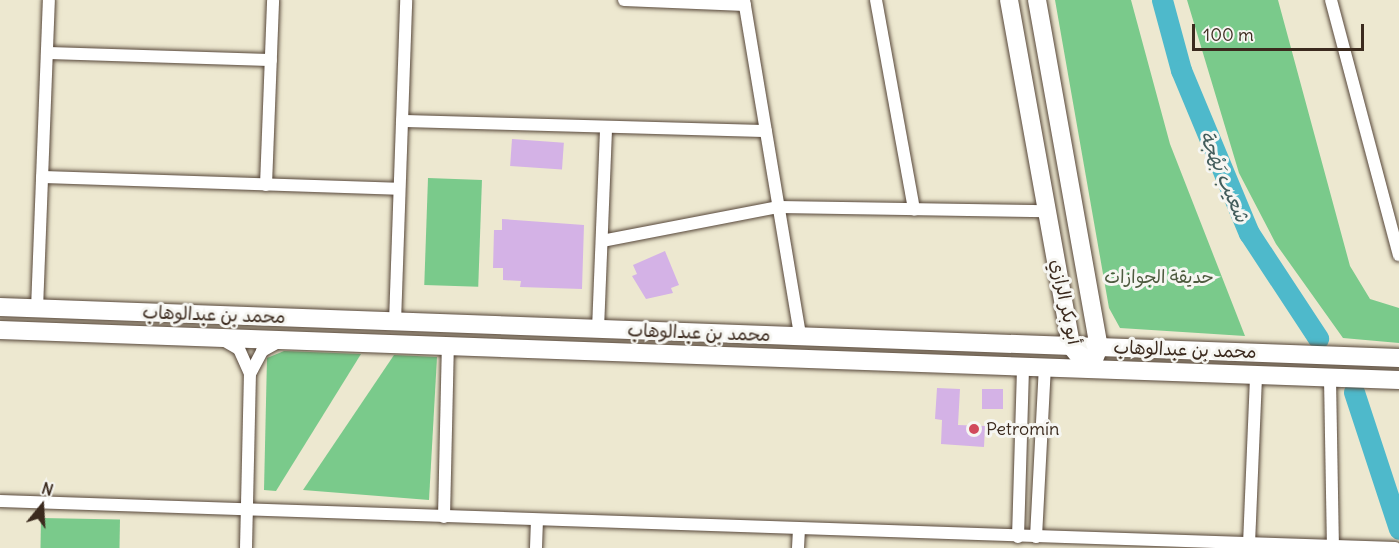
<!DOCTYPE html>
<html>
<head>
<meta charset="utf-8">
<style>
  body { margin:0 }
  #map { position:relative; width:1399px; height:548px; overflow:hidden; background:#ede8d0; font-family:Delius,"Playpen Sans Arabic",sans-serif }
  div>[style] { position:absolute }
  [style*='--x'] { left:calc(var(--x)*1px); top:calc(var(--y)*1px); width:calc(var(--w)*1px); rotate:calc(var(--a)*1deg) }
  .green>* { inset:0; background:#7aca8b; transform-origin:0 0 }
  .river>* { height:21px; margin:-10.5px; padding:0 10.5px; transform-origin:10.5px; border-radius:10.5px; background:#4eb9cb }
  .building>* { inset:0; background:#d4b2e6; transform-origin:0 0 }
  .roads { filter:drop-shadow(0 0 2px #564639) drop-shadow(0 0 2px #564639) }
  .street>* { height:12px; margin:-6px; padding:0 6px; transform-origin:6px; border-radius:6px; background:#fff }
  .secondary>* { height:18px; margin:-9px; padding:0 9px; transform-origin:9px; border-radius:9px; background:#fff }
  .dots>* { width:16px; height:16px; translate:-50% -50%; box-sizing:border-box; border:3px solid #f6f6f2; border-radius:50% }
  span { translate:-50% -50%; white-space:nowrap; text-align:center; line-height:1.15; -webkit-text-stroke:6px #f6f6f2; paint-order:stroke }
  .park-label { font-size:18px; color:#4e5a3f }
  .street-label { font-size:18px; color:#3b2a1e }
  .poi-label { font-size:18px; color:#3b2a1e }
  .left { translate:0 -50%; text-align:left }
  .water-label { font-size:20px; color:#425c5b; font-style:italic }
  .north { position:absolute; left:12px; top:476px; width:60px; height:60px; -webkit-text-stroke:4px #f6f6f2; paint-order:stroke; rotate:18deg; font-size:16px; font-weight:700; line-height:24px; text-align:center; color:#3b2a1e }
  .north::after { content:''; display:block; margin:auto; width:21px; height:27px; background:#3b2a1e; clip-path:polygon(50% 0,100% 100%,50% 72%,0 100%) }
  .scale { position:absolute; left:1192px; top:24px; width:172px; height:27px; box-sizing:border-box; border:3px solid #3b2a1e; border-top:0; padding-left:8px; font-size:18px; line-height:21px; white-space:nowrap; color:#3b2a1e; -webkit-text-stroke:4px #f6f6f2; paint-order:stroke }
</style>
</head>
<body>
<div id="map">
  <div class="green">
    <div style="clip-path:polygon(1055px 0,1131px 0,1170px 144px,1245px 336px,1120px 328px,1109px 308px)"></div>
    <div style="clip-path:polygon(1187px 0,1278px 0,1350px 266px,1370px 299px,1399px 308px,1399px 343px,1343px 338px,1276px 244px,1239px 173px)"></div>
    <div style="left:428px;top:178px;width:54px;height:107px;rotate:2deg"></div>
    <div style="clip-path:polygon(284px 351px,361px 354px,276px 491px,264px 490px,267px 358px)"></div>
    <div style="clip-path:polygon(394px 355px,437px 357px,429px 500px,303px 490px)"></div>
    <div style="left:41px;top:518px;width:79px;height:30px;rotate:1deg"></div>
  </div>
  <div class="river">
    <div style="--x:1162;--y:0;--w:73;--a:74.8"></div>
    <div style="--x:1181;--y:70;--w:177;--a:67.4"></div>
    <div style="--x:1249;--y:233;--w:126;--a:56.7"></div>
    <div style="--x:1354;--y:392;--w:144;--a:71.8"></div>
  </div>
  <div class="building">
    <div style="left:512px;top:139px;width:52px;height:27px;rotate:4deg"></div>
    <div style="clip-path:polygon(502px 219px,584px 225px,582px 289px,520px 287px,521px 281px,503px 280px,503px 268px,493px 268px,494px 230px,502px 230px)"></div>
    <div style="clip-path:polygon(665px 251px,679px 285px,671px 288px,673px 293px,646px 299px,632px 276px,637px 274px,633px 265px)"></div>
    <div style="clip-path:polygon(937px 388px,960px 389px,958px 425px,985px 426px,984px 447px,941px 444px,942px 420px,935px 419px)"></div>
    <div style="left:982px;top:389px;width:21px;height:20px"></div>
  </div>
  <div class="roads">
    <div class="street">
      <div style="--x:624;--y:0;--w:121;--a:2.4"></div>
      <div style="--x:744;--y:0;--w:341;--a:80.5"></div>
      <div style="--x:876;--y:0;--w:213;--a:79.7"></div>
      <div style="--x:1331;--y:0;--w:264;--a:75.1"></div>
      <div style="--x:47;--y:53;--w:224;--a:1.8"></div>
      <div style="--x:402;--y:121;--w:364;--a:1.6"></div>
      <div style="--x:42;--y:177;--w:357;--a:1.9"></div>
      <div style="--x:266;--y:185;--w:185;--a:-87.8"></div>
      <div style="--x:602;--y:241;--w:180;--a:-10.9"></div>
      <div style="--x:779;--y:207;--w:268;--a:0.9"></div>
      <div style="--x:37;--y:309;--w:309;--a:-87.8"></div>
      <div style="--x:395;--y:322;--w:322;--a:-88"></div>
      <div style="--x:598;--y:329;--w:202;--a:-87.7"></div>
      <div style="--x:225;--y:341;--w:16;--a:30"></div>
      <div style="--x:239;--y:349;--w:27;--a:66"></div>
      <div style="--x:250;--y:374;--w:26;--a:-62"></div>
      <div style="--x:262;--y:351;--w:18;--a:-29"></div>
      <div style="--x:1330;--y:378;--w:168;--a:89"></div>
      <div style="--x:0;--y:501;--w:1396;--a:1.93"></div>
      <div style="--x:444;--y:517;--w:170;--a:-88.7"></div>
      <div style="--x:1018;--y:537;--w:170;--a:-88.3"></div>
      <div style="--x:1036;--y:537;--w:169;--a:-87"></div>
      <div style="--x:1249;--y:544;--w:169;--a:-87.6"></div>
      <div style="--x:246;--y:548;--w:174;--a:-88.7"></div>
      <div style="--x:536;--y:548;--w:27;--a:-88"></div>
      <div style="--x:798;--y:548;--w:18;--a:-87"></div>
    </div>
    <div class="secondary">
      <div style="--x:1009;--y:0;--w:352;--a:79.8"></div>
      <div style="--x:1071;--y:346;--w:13;--a:51"></div>
      <div style="--x:1037;--y:0;--w:352;--a:79.9"></div>
      <div style="--x:1099;--y:347;--w:11;--a:112"></div>
      <div style="--x:0;--y:307;--w:1400;--a:2.09"></div>
      <div style="--x:0;--y:330;--w:1400;--a:2.05"></div>
    </div>
  </div>
  <div class="dots">
    <div style="left:974px;top:429px;background:#d1495b"></div>
  </div>
  <div class="park-label">
    <span style="left:1159px;top:277px">حديقة الجوازات</span>
  </div>
  <div class="street-label">
    <span style="left:1065px;top:302px;rotate:78deg">أبو بكر الرازي</span>
    <span style="left:214px;top:315px;rotate:2deg">محمد بن عبدالوهاب</span>
    <span style="left:699px;top:333px;rotate:2deg">محمد بن عبدالوهاب</span>
    <span style="left:1185px;top:350px;rotate:2deg">محمد بن عبدالوهاب</span>
  </div>
  <div class="poi-label">
    <span class="left" style="left:986px;top:429px">Petromin</span>
  </div>
  <div class="water-label">
    <span style="left:1225px;top:176px;rotate:67deg">شعيب بَهْجة</span>
  </div>
  <div class="north">N</div>
  <div class="scale">100 m</div>
</div>
</body>
</html>
